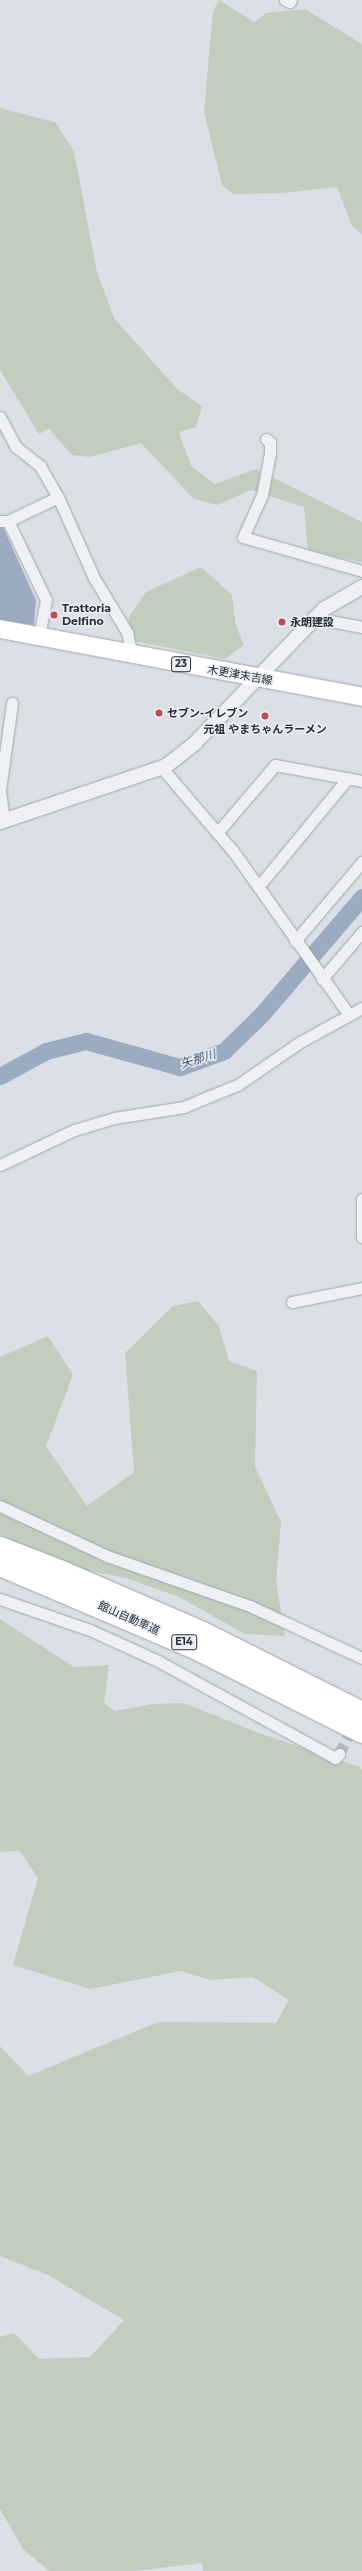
<!DOCTYPE html>
<html>
<head>
<meta charset="utf-8">
<style>
  body { margin:0 }
  #map { position:relative; width:362px; height:2571px; overflow:hidden; background:#dcdfe5; font-family:Montserrat,"Noto Sans JP",sans-serif }
  div>[style] { position:absolute }
  [style*='--x'] { left:calc(var(--x)*1px); top:calc(var(--y)*1px); width:calc(var(--w)*1px); rotate:calc(var(--a)*1deg) }
  .green>* { inset:0; background:#c1cebe }
  .water>* { inset:0; background:#9babc1 }
  .river>* { height:17px; margin:-8.5px; padding:0 8.5px; transform-origin:8.5px; border-radius:8.5px; background:#9babc1 }
  .minor-tunnel>* { height:11px; margin-top:-5.5px; transform-origin:0; background:repeating-linear-gradient(90deg,#b8bbc3 0 11px,transparent 0 16.5px) }
  .roads { filter:drop-shadow(0 0 1px #a2a6ae) drop-shadow(0 0 1px #a2a6ae) }
  .minor>* { height:11px; margin:-5.5px; padding:0 5.5px; transform-origin:5.5px; border-radius:5.5px; background:#eef0f3 }
  .tertiary>* { height:14px; margin:-7px; padding:0 7px; transform-origin:7px; border-radius:7px; background:#eef0f3 }
  .primary>* { height:18px; margin:-9px; padding:0 9px; transform-origin:9px; border-radius:9px; background:#fff }
  .motorway>* { height:21px; margin:-10.5px; padding:0 10.5px; transform-origin:10.5px; border-radius:10.5px; background:#fff }
  .dots>* { width:11px; height:11px; translate:-50% -50%; box-sizing:border-box; border:2px solid #ebeef3; border-radius:50% }
  span { translate:-50% -50%; white-space:nowrap; text-align:center; line-height:1.15; -webkit-text-stroke:3px #ebeef3; paint-order:stroke }
  .shield-label span { padding:1px 3px; background:#ebeef3; border:1px solid; border-radius:3px; -webkit-text-stroke-width:0 }
  .shield-label { font-size:10px; color:#282d39; font-weight:700 }
  .poi-label { font-size:11px; color:#282d39; font-weight:700 }
  .left { translate:0 -50%; text-align:left }
  .street-label { font-size:11px; color:#282d39 }
  .water-label { font-size:12px; color:#374a68; font-style:italic }
</style>
</head>
<body>
<div id="map">
  <div class="green">
    <div style="clip-path:polygon(219px 0,254px 22px,266px 13px,305px 9px,362px 44px,362px 234px,352px 226px,337px 187px,283px 193px,233px 194px,222px 185px,204px 112px,213px 11px)"></div>
    <div style="clip-path:polygon(0 108px,55px 122px,74px 151px,97px 272px,114px 318px,177px 389px,202px 406px,196px 427px,179px 432px,191px 466px,215px 484px,256px 469px,362px 522px,362px 562px,308px 551px,304px 507px,251px 490px,217px 505px,194px 499px,141px 443px,90px 457px,72px 455px,49px 429px,39px 434px,0 370px)"></div>
    <div style="clip-path:polygon(201px 567px,232px 595px,236px 626px,244px 645px,225px 659px,129px 640px,129px 617px,146px 592px)"></div>
    <div style="clip-path:polygon(198px 1301px,219px 1326px,229px 1361px,257px 1371px,255px 1466px,281px 1522px,276px 1581px,285px 1636px,245px 1634px,179px 1597px,126px 1578px,58px 1565px,0 1535px,0 1357px,48px 1336px,73px 1375px,46px 1446px,87px 1506px,134px 1472px,125px 1353px,173px 1306px)"></div>
    <div style="clip-path:polygon(0 1619px,74px 1667px,109px 1665px,104px 1703px,115px 1711px,153px 1704px,184px 1703px,259px 1733px,360px 1767px,362px 1770px,362px 2571px,203px 2571px,202px 2563px,134px 2571px,49px 2571px,23px 2549px,0 2509px,0 2337px,14px 2333px,39px 2359px,90px 2357px,124px 2320px,48px 2275px,0 2256px,0 2046px,28px 2076px,158px 2022px,276px 2023px,289px 2000px,253px 1977px,210px 1980px,181px 1971px,90px 1989px,13px 1965px,38px 1878px,20px 1851px,0 1852px)"></div>
  </div>
  <div class="water">
    <div style="clip-path:polygon(0 527px,3px 527px,36px 600px,34px 625px,0 620px)"></div>
  </div>
  <div class="river">
    <div style="--x:0;--y:1076;--w:52;--a:-28.5"></div>
    <div style="--x:46;--y:1051;--w:41;--a:-14"></div>
    <div style="--x:86;--y:1041;--w:98;--a:15.5"></div>
    <div style="--x:180;--y:1067;--w:47;--a:-20"></div>
    <div style="--x:224;--y:1051;--w:52;--a:-44.2"></div>
    <div style="--x:261;--y:1015;--w:155;--a:-49.4"></div>
  </div>
  <div class="minor-tunnel">
    <div style="--x:339;--y:1754;--w:34;--a:-63"></div>
  </div>
  <div class="roads">
    <div class="minor">
      <div style="--x:285;--y:0;--w:5;--a:22"></div>
      <div style="--x:290;--y:2;--w:2;--a:-63"></div>
      <div style="--x:0;--y:417;--w:34;--a:62"></div>
      <div style="--x:16;--y:447;--w:31;--a:38"></div>
      <div style="--x:40;--y:466;--w:36;--a:60"></div>
      <div style="--x:58;--y:497;--w:89;--a:66"></div>
      <div style="--x:94;--y:578;--w:63;--a:58.6"></div>
      <div style="--x:127;--y:632;--w:24;--a:78"></div>
      <div style="--x:266;--y:439;--w:5;--a:37"></div>
      <div style="--x:270;--y:442;--w:11;--a:90"></div>
      <div style="--x:270;--y:453;--w:43;--a:100.8"></div>
      <div style="--x:262;--y:495;--w:46;--a:114.3"></div>
      <div style="--x:243;--y:537;--w:124;--a:15.9"></div>
      <div style="--x:0;--y:521;--w:8;--a:0"></div>
      <div style="--x:8;--y:521;--w:88;--a:64.3"></div>
      <div style="--x:46;--y:600;--w:38;--a:101"></div>
      <div style="--x:8;--y:521;--w:55;--a:-25.6"></div>
      <div style="--x:314;--y:618;--w:49;--a:10.6"></div>
      <div style="--x:162;--y:768;--w:109;--a:49.5"></div>
      <div style="--x:233;--y:851;--w:201;--a:54.7"></div>
      <div style="--x:0;--y:790;--w:88;--a:-82.1"></div>
      <div style="--x:0;--y:791;--w:30;--a:82"></div>
      <div style="--x:217;--y:833;--w:89;--a:-49.5"></div>
      <div style="--x:275;--y:765;--w:88;--a:10.4"></div>
      <div style="--x:258;--y:887;--w:141;--a:-50.5"></div>
      <div style="--x:295;--y:941;--w:104;--a:-49.7"></div>
      <div style="--x:322;--y:979;--w:62;--a:-49.6"></div>
      <div style="--x:0;--y:1165;--w:82;--a:-25.3"></div>
      <div style="--x:74;--y:1130;--w:42;--a:-16.7"></div>
      <div style="--x:114;--y:1118;--w:71;--a:-8.9"></div>
      <div style="--x:184;--y:1107;--w:28;--a:-23"></div>
      <div style="--x:210;--y:1096;--w:31;--a:-22"></div>
      <div style="--x:239;--y:1084;--w:74;--a:-34.5"></div>
      <div style="--x:300;--y:1042;--w:71;--a:-28.7"></div>
      <div style="--x:362;--y:1199;--w:38;--a:90"></div>
      <div style="--x:292;--y:1302;--w:71;--a:-11.3"></div>
      <div style="--x:0;--y:1506;--w:118;--a:25"></div>
      <div style="--x:107;--y:1556;--w:151;--a:19.3"></div>
      <div style="--x:250;--y:1606;--w:123;--a:24.9"></div>
      <div style="--x:0;--y:1599;--w:95;--a:19"></div>
      <div style="--x:90;--y:1630;--w:75;--a:24.5"></div>
      <div style="--x:158;--y:1661;--w:202;--a:28.7"></div>
      <div style="--x:335;--y:1758;--w:6;--a:-45"></div>
    </div>
    <div class="tertiary">
      <div style="--x:0;--y:822;--w:175;--a:-18.6"></div>
      <div style="--x:166;--y:766;--w:37;--a:-38"></div>
      <div style="--x:195;--y:743;--w:186;--a:-46.1"></div>
      <div style="--x:324;--y:609;--w:44;--a:-30.1"></div>
    </div>
    <div class="primary">
      <div style="--x:0;--y:629;--w:368;--a:10.6"></div>
    </div>
    <div class="motorway">
      <div style="--x:0;--y:1547;--w:63;--a:21.3"></div>
      <div style="--x:59;--y:1570;--w:156;--a:23.4"></div>
      <div style="--x:202;--y:1632;--w:179;--a:26.6"></div>
      <div style="--x:0;--y:1565;--w:212;--a:23.1"></div>
      <div style="--x:195;--y:1648;--w:187;--a:26.7"></div>
    </div>
  </div>
  <div class="dots">
    <div style="left:54px;top:615px;background:#be4d58"></div>
    <div style="left:282px;top:622px;background:#be4d58"></div>
    <div style="left:159px;top:713px;background:#be4d58"></div>
    <div style="left:265px;top:716px;background:#be4d58"></div>
  </div>
  <div class="shield-label">
    <span style="left:181px;top:664px">23</span>
    <span style="left:184px;top:1642px">E14</span>
  </div>
  <div class="poi-label">
    <span class="left" style="left:62px;top:615px">Trattoria<br>Delfino</span>
    <span class="left" style="left:290px;top:622px">永朗建設</span>
    <span class="left" style="left:167px;top:713px">セブン-イレブン</span>
    <span style="left:265px;top:729px">元祖 やまちゃんラーメン</span>
  </div>
  <div class="street-label">
    <span style="left:240px;top:675px;rotate:10deg">木更津末吉線</span>
    <span style="left:129px;top:1618px;rotate:24deg">館山自動車道</span>
  </div>
  <div class="water-label">
    <span style="left:198px;top:1059px;rotate:-17deg">矢那川</span>
  </div>
</div>
</body>
</html>
